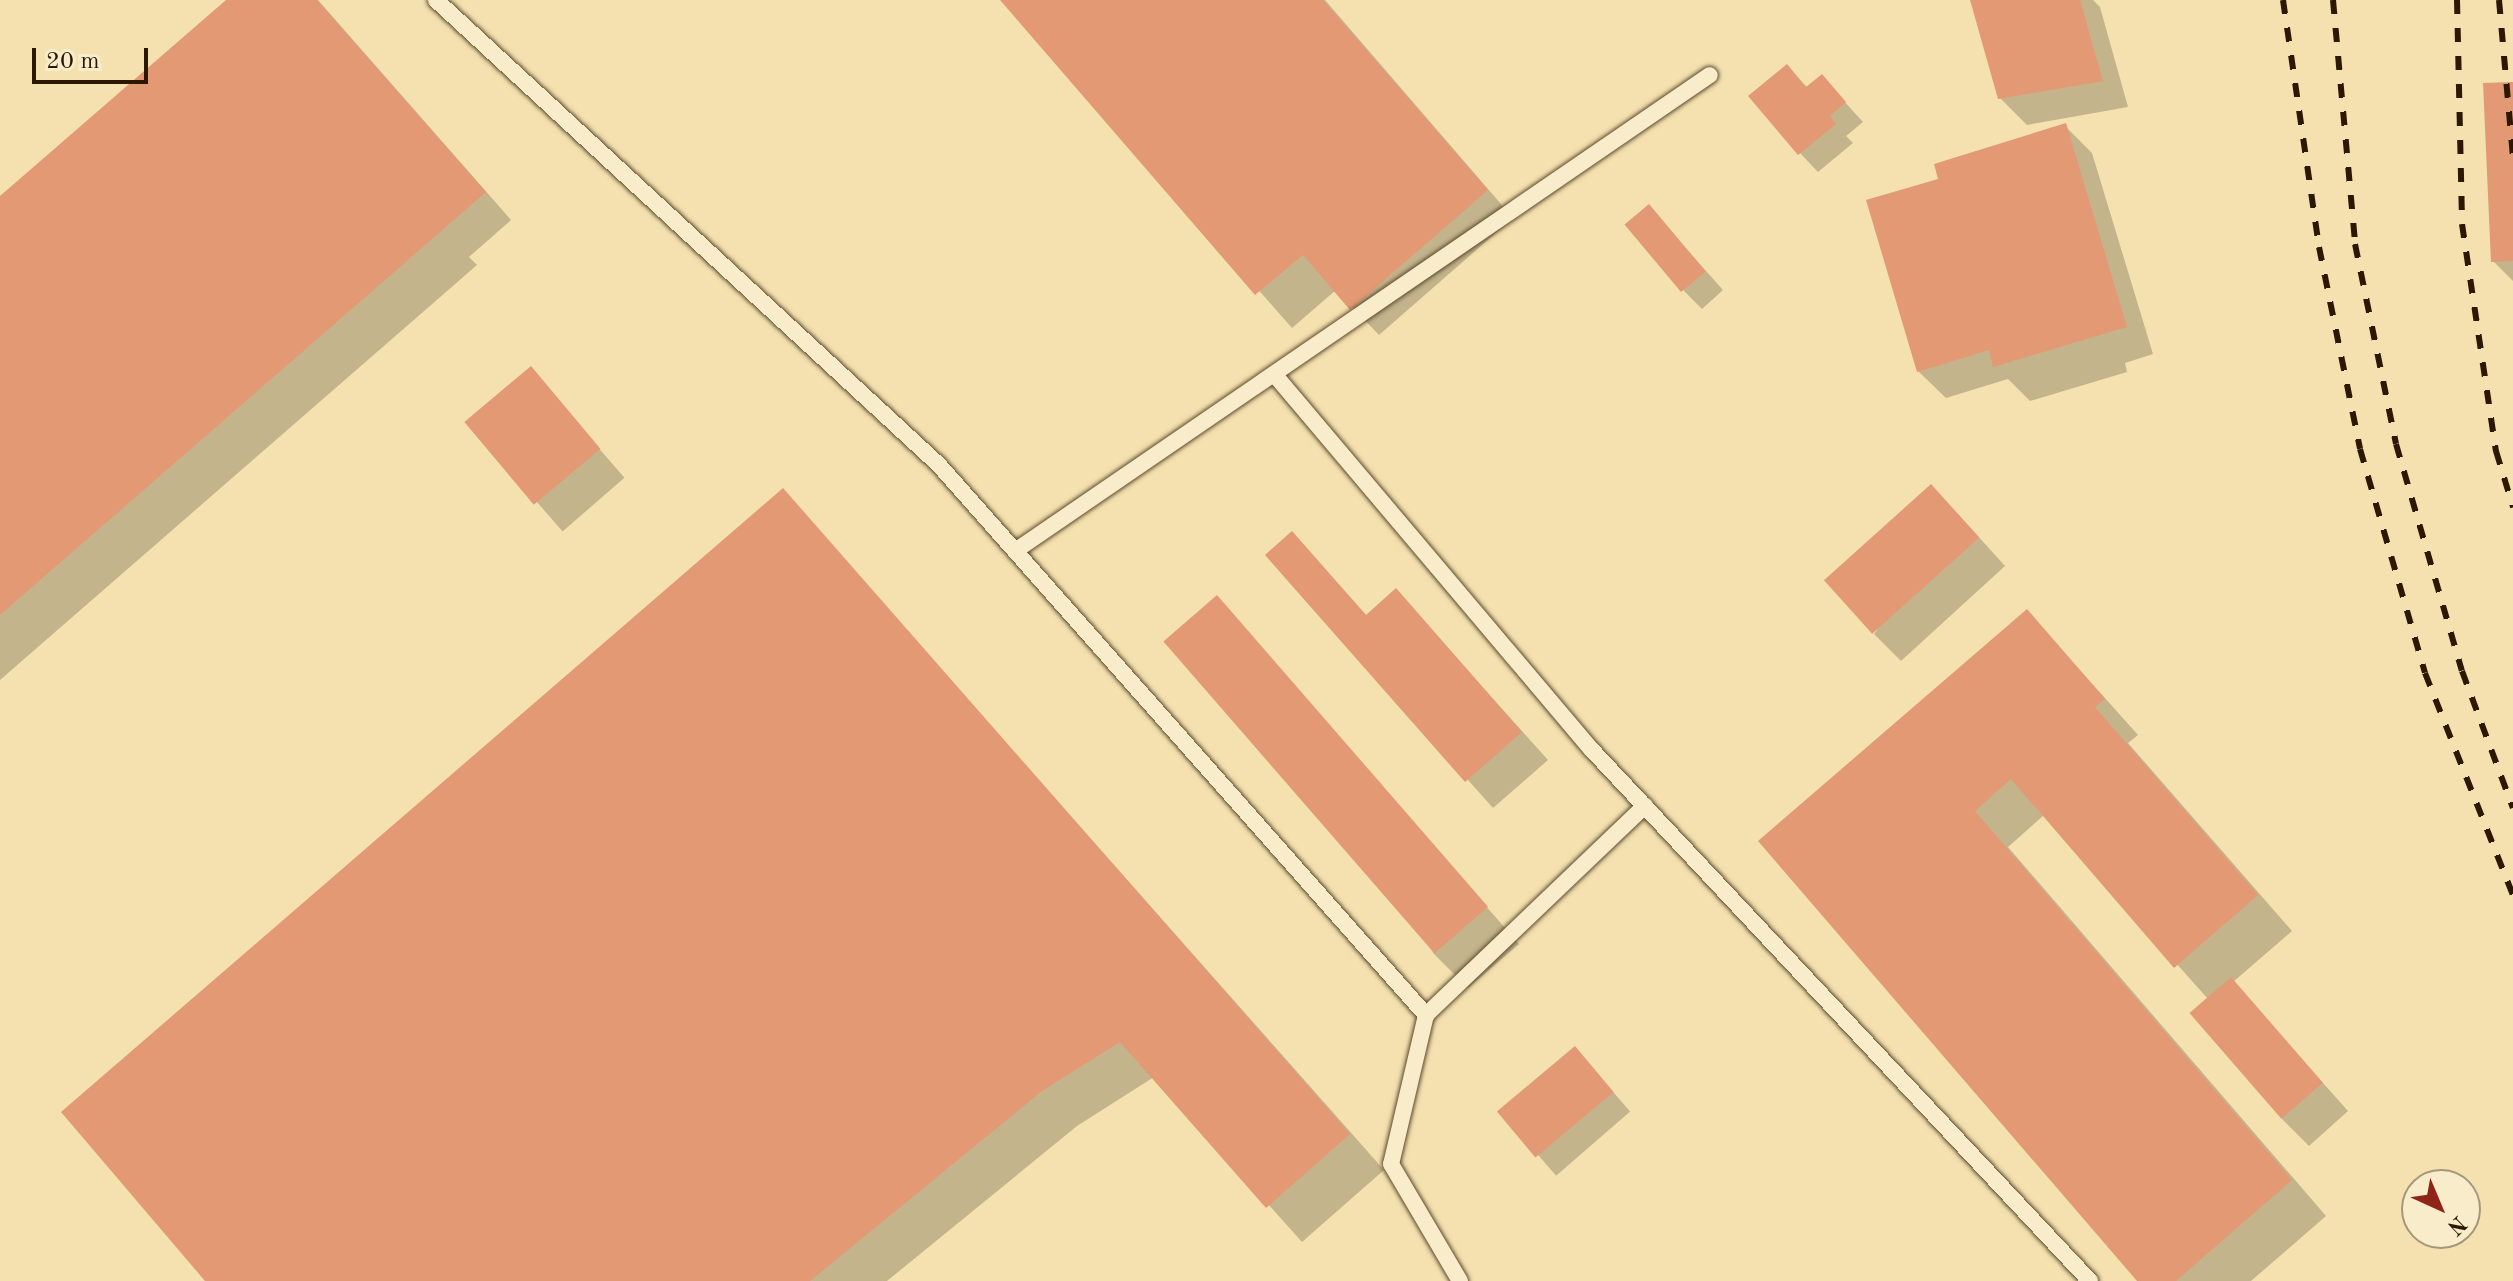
<!DOCTYPE html>
<html>
<head>
<meta charset="utf-8">
<style>
  body { margin:0 }
  #map { position:relative; width:2513px; height:1281px; overflow:hidden; background:#f4e1af; font-family:"Old Standard TT",serif }
  div>[style] { position:absolute }
  [style*='--x'] { left:calc(var(--x)*1px); top:calc(var(--y)*1px); width:calc(var(--w)*1px); rotate:calc(var(--a)*1deg) }
  .shadow>* { inset:0; background:#0003; transform-origin:0 0 }
  .building>* { inset:0; background:#e39973; transform-origin:0 0 }
  .roads { filter:drop-shadow(0 0 2px #5e4a2c) drop-shadow(0 0 2px #5e4a2c) }
  .service>* { height:16px; margin:-8px; padding:0 8px; transform-origin:8px; border-radius:8px; background:#f8eccb }
  .rail>* { height:6px; margin-top:-3px; transform-origin:0; background:repeating-linear-gradient(90deg,#2c1800 0 14px,transparent 0 28px) }
  span { translate:-50% -50%; white-space:nowrap; text-align:center; line-height:1.15; -webkit-text-stroke:6px #f8eccb; paint-order:stroke }
  .north { position:absolute; left:2401px; top:1169px; width:80px; height:80px; box-sizing:border-box; background:#f8eccb; border:2px solid #a6977a; border-radius:50%; rotate:136deg; font-size:22px; font-weight:700; line-height:32px; text-align:center; color:#2c1800 }
  .north::after { content:''; display:block; margin:auto; width:28px; height:36px; background:#8f2418; clip-path:polygon(50% 0,100% 100%,50% 72%,0 100%) }
  .scale { position:absolute; left:32px; top:48px; width:116px; height:36px; box-sizing:border-box; border:4px solid #2c1800; border-top:0; padding-left:10px; font-size:24px; line-height:28px; white-space:nowrap; color:#2c1800; -webkit-text-stroke:6px #f8eccb; paint-order:stroke }
</style>
</head>
<body>
<div id="map">
  <div class="shadow">
    <div style="clip-path:polygon(229px 0,318px 0,511px 220px,469px 257px,477px 265px,0 680px,0 199px)"></div>
    <div style="clip-path:polygon(1003px 0,1325px 0,1513px 218px,1379px 335px,1336px 290px,1292px 328px)"></div>
    <div style="clip-path:polygon(1972px 0,2093px 0,2100px 7px,2128px 107px,2027px 125px,2000px 98px)"></div>
    <div style="clip-path:polygon(1787px 67px,1808px 88px,1822px 77px,1863px 122px,1846px 136px,1853px 143px,1818px 172px,1800px 153px)"></div>
    <div style="clip-path:polygon(2513px 84px,2513px 281px,2493px 261px)"></div>
    <div style="clip-path:polygon(2065px 126px,2092px 153px,2153px 354px,2125px 363px,2127px 372px,2030px 401px,2008px 379px,1946px 398px,1918px 371px,1937px 181px)"></div>
    <div style="clip-path:polygon(1649px 207px,1723px 290px,1702px 309px,1684px 291px)"></div>
    <div style="left:530px;top:369px;width:144px;height:82px;rotate:49deg"></div>
    <div style="clip-path:polygon(783px 491px,1384px 1170px,1302px 1242px,1154px 1077px,1077px 1126px,887px 1281px,208px 1281px)"></div>
    <div style="clip-path:polygon(1958px 514px,2005px 566px,1901px 661px,1874px 634px)"></div>
    <div style="clip-path:polygon(1292px 533px,1367px 616px,1396px 591px,1548px 760px,1493px 808px,1268px 555px)"></div>
    <div style="clip-path:polygon(1217px 598px,1519px 944px,1468px 988px,1434px 954px)"></div>
    <div style="clip-path:polygon(2027px 611px,2138px 735px,2128px 743px,2292px 931px,2233px 982px,2348px 1111px,2309px 1146px,2282px 1119px,2208px 999px,2044px 815px,2008px 847px,2326px 1216px,2251px 1281px,2140px 1281px,1761px 841px)"></div>
    <div style="left:1575px;top:1048px;width:84px;height:98px;rotate:49deg"></div>
  </div>
  <div class="building">
    <div style="clip-path:polygon(226px 0,317px 0,486px 192px,0 615px,0 196px)"></div>
    <div style="clip-path:polygon(1000px 0,1323px 0,1488px 190px,1350px 310px,1303px 255px,1255px 295px)"></div>
    <div style="clip-path:polygon(1970px 0,2080px 0,2103px 81px,1998px 99px)"></div>
    <div style="clip-path:polygon(1787px 64px,1806px 87px,1822px 74px,1846px 102px,1830px 116px,1836px 124px,1798px 155px,1748px 96px)"></div>
    <div style="clip-path:polygon(2513px 82px,2513px 261px,2491px 262px,2483px 83px)"></div>
    <div style="clip-path:polygon(2066px 123px,2127px 327px,1993px 367px,1989px 350px,1917px 372px,1866px 200px,1938px 179px,1934px 164px)"></div>
    <div style="left:1649px;top:204px;width:88px;height:32px;rotate:50deg"></div>
    <div style="left:531px;top:366px;width:108px;height:87px;rotate:50deg"></div>
    <div style="left:1931px;top:484px;width:72px;height:144px;rotate:48deg"></div>
    <div style="clip-path:polygon(783px 488px,1350px 1134px,1266px 1208px,1120px 1042px,1042px 1091px,810px 1281px,205px 1281px,61px 1112px)"></div>
    <div style="clip-path:polygon(1292px 531px,1366px 615px,1396px 588px,1522px 732px,1465px 782px,1265px 555px)"></div>
    <div style="left:1217px;top:595px;width:413px;height:71px;rotate:49deg"></div>
    <div style="clip-path:polygon(2027px 609px,2105px 699px,2095px 707px,2258px 895px,2174px 968px,2011px 779px,1975px 811px,2292px 1180px,2176px 1281px,2137px 1281px,1758px 841px)"></div>
    <div style="left:2231px;top:977px;width:140px;height:55px;rotate:49deg"></div>
    <div style="left:1575px;top:1046px;width:60px;height:102px;rotate:50deg"></div>
  </div>
  <div class="roads">
    <div class="service">
      <div style="--x:436;--y:0;--w:685;--a:42.75"></div>
      <div style="--x:939;--y:465;--w:735;--a:48.48"></div>
      <div style="--x:1426;--y:1015;--w:153;--a:103.2"></div>
      <div style="--x:1391;--y:1164;--w:136;--a:59.5"></div>
      <div style="--x:1274;--y:374;--w:492;--a:49.8"></div>
      <div style="--x:1592;--y:750;--w:728;--a:46.84"></div>
      <div style="--x:1015;--y:551;--w:842;--a:-34.41"></div>
      <div style="--x:1426;--y:1015;--w:303;--a:-43.7"></div>
    </div>
  </div>
  <div class="rail">
    <div style="--x:2283;--y:0;--w:250;--a:81.7"></div>
    <div style="--x:2319;--y:247;--w:206;--a:78.5"></div>
    <div style="--x:2360;--y:449;--w:233;--a:73.8"></div>
    <div style="--x:2425;--y:673;--w:239;--a:68.4"></div>
    <div style="--x:2333;--y:0;--w:245;--a:84.8"></div>
    <div style="--x:2355;--y:244;--w:204;--a:78.4"></div>
    <div style="--x:2396;--y:444;--w:236;--a:73.8"></div>
    <div style="--x:2462;--y:671;--w:146;--a:69.6"></div>
    <div style="--x:2457;--y:0;--w:224;--a:88.7"></div>
    <div style="--x:2462;--y:224;--w:230;--a:81.5"></div>
    <div style="--x:2496;--y:451;--w:59;--a:73.1"></div>
    <div style="--x:2499;--y:0;--w:158;--a:84.9"></div>
  </div>
  <div class="north">N</div>
  <div class="scale">20 m</div>
</div>
</body>
</html>
